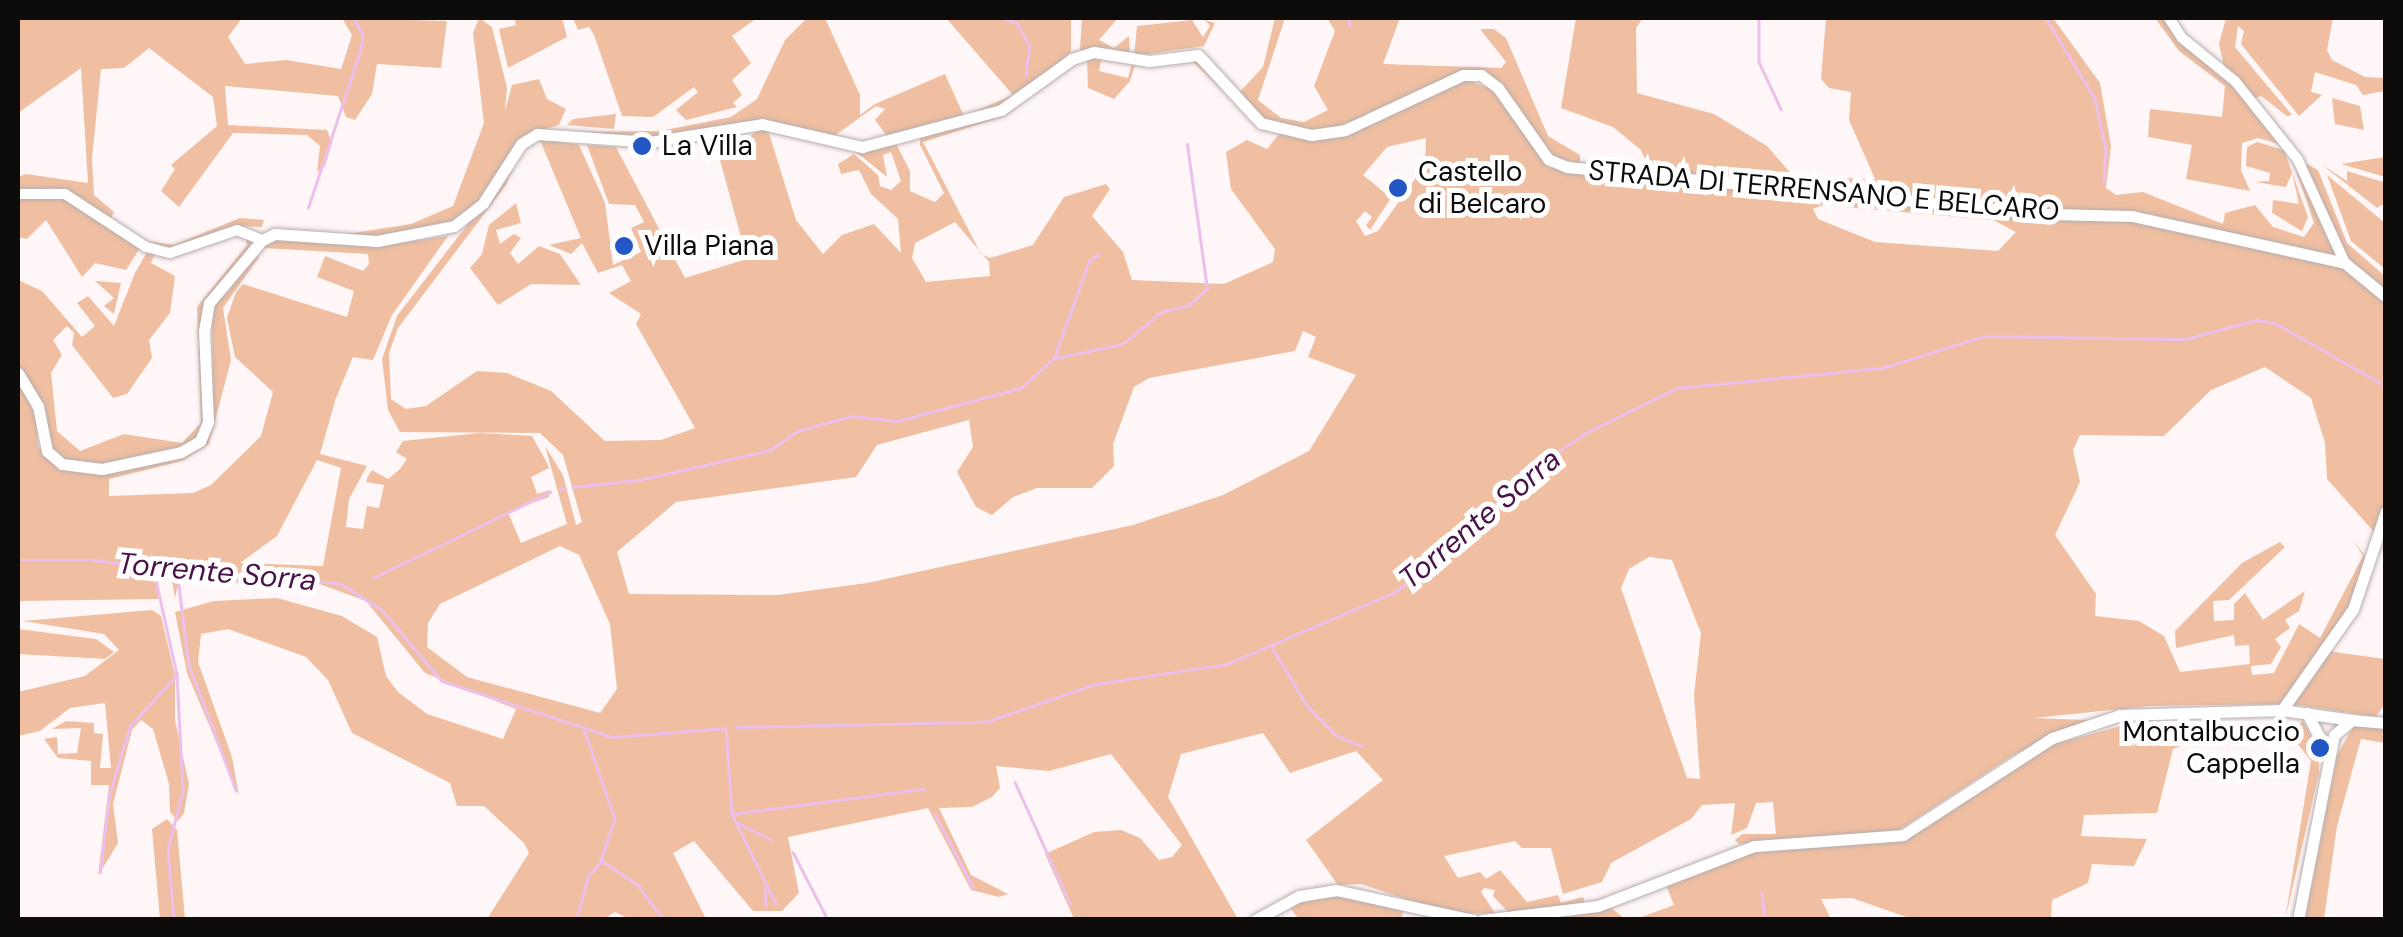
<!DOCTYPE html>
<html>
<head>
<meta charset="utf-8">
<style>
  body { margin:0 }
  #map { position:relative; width:2403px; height:937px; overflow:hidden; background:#fff6f7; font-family:"DM Sans",sans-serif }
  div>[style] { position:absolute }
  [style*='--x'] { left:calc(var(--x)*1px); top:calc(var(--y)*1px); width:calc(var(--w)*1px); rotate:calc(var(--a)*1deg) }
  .green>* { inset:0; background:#f0bfa1 }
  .stream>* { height:2.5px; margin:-1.25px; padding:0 1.25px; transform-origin:1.25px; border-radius:1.25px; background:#edbfeb }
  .roads { filter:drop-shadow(0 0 2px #b7adae) drop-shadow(0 0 2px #b7adae) }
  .minor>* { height:10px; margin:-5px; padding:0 5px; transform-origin:5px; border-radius:5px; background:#fff }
  .tertiary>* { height:11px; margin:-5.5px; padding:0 5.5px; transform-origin:5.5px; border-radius:5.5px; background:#fff }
  .dots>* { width:28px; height:28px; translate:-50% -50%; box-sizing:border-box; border:5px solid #fff; border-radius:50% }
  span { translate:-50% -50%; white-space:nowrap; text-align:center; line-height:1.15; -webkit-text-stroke:10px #fff; paint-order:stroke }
  .poi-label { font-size:28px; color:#0e0b0b }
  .left { translate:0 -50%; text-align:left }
  .right { translate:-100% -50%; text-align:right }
  .street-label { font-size:28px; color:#0e0b0b }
  .water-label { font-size:30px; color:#481349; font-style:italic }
  .frame { position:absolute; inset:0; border:20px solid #0e0b0b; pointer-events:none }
</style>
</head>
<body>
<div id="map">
  <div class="green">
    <div style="clip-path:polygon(18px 18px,242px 18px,228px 37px,245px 64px,286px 60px,341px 69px,352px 35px,342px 18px,447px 21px,441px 68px,377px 64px,372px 94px,355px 120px,346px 117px,338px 96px,225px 86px,228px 125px,327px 130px,332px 143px,325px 166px,317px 172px,320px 146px,307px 135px,233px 133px,179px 207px,161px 191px,175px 169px,171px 165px,217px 126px,213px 97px,149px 48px,124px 68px,101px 69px,92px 158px,94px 195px,114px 212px,111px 218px,55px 188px,18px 190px,18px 177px,26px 174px,88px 183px,81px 68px,18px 113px)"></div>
    <div style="clip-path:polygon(479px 18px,492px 27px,507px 88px,505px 111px,512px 85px,539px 79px,547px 99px,566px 109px,559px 125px,523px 136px,480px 201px,452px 221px,378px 236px,340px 235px,411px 224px,453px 206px,484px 123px,473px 33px)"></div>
    <div style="clip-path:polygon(514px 18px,562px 18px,567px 37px,508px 68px,499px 29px,516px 25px)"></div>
    <div style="clip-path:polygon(573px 18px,757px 18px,732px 36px,751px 63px,732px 80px,742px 95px,733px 103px,737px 107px,686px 120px,676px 110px,698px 92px,694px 87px,653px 117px,622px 116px,594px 35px,589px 27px,578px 30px)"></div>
    <div style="clip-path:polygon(807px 18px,825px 18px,860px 95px,860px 115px,875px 104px,945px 74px,964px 116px,1013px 95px,946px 18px,1071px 18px,1071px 52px,1039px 79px,998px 106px,970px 116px,887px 136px,875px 120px,885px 109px,876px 106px,830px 139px,763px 119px,648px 137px,559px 132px,660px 131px,731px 117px,757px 99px,785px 40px)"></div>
    <div style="clip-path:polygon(1082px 18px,1118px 18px,1099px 40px,1114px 48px,1129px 36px,1130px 55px,1080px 50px)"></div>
    <div style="clip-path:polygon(1275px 18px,1285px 18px,1258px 100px,1281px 118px,1304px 122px,1328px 110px,1314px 86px,1335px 31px,1327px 18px,1400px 18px,1383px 64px,1501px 68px,1506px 62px,1480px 29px,1494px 29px,1506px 38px,1548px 136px,1580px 155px,1580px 164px,1549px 155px,1481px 73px,1322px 132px,1272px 125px,1237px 95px,1263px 67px)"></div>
    <div style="clip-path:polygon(evenodd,1576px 18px,1643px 18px,1636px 28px,1637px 93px,1714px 114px,1767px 146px,1794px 177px,1875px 179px,1849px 120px,1851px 92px,1829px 88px,1821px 79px,1826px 18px,2053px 18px,2100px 83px,2111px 146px,2106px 188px,2116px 195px,2143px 192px,2223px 224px,2225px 213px,2255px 205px,2273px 227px,2304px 237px,2314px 223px,2296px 170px,2307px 164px,2318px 170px,2347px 243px,2385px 276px,2385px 503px,2374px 532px,2327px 479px,2325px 443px,2311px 398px,2265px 367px,2211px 390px,2164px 436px,2080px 435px,2073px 450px,2080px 482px,2055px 535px,2096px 594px,2095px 616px,2139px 621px,2164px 636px,2180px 672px,2250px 664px,2249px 645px,2235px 646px,2234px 635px,2176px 648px,2175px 631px,2242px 563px,2280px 542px,2285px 547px,2229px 600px,2213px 601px,2214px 621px,2234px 620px,2234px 604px,2245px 593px,2263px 620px,2305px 591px,2299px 611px,2285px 620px,2290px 628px,2275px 639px,2281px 647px,2271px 664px,2251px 666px,2252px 675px,2274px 673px,2299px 624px,2320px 638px,2363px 556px,2353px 540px,2366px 557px,2351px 608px,2281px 704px,2149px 706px,2034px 718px,2087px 720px,2013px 755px,1899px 830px,1739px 844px,1735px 840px,1742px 834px,1776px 834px,1773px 802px,1756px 803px,1747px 828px,1731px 835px,1735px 803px,1702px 805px,1691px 819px,1611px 863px,1602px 882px,1563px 894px,1551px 848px,1522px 848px,1515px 841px,1444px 856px,1458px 878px,1480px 872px,1486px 879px,1500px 870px,1527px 902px,1558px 895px,1561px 903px,1583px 897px,1585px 903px,1508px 912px,1493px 896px,1495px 890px,1484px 888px,1481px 892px,1495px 913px,1451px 914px,1361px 884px,1338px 885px,1306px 840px,1383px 780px,1356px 751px,1290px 773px,1263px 733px,1181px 754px,1168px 797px,1238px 919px,1074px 919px,1045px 854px,1094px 832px,1121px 830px,1140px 838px,1159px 860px,1172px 857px,1182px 845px,1111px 754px,1049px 771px,996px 766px,1000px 788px,992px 797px,972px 807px,939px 808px,971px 875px,1008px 894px,999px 897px,971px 890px,928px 808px,788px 837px,799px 893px,782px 911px,753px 911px,694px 841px,673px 853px,706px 919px,629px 919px,615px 912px,604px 919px,487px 919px,529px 853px,524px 843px,484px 806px,457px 806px,450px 783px,352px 733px,328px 680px,306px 657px,228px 629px,201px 634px,198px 662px,232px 757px,239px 796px,187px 673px,175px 612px,214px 601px,277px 598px,342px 616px,377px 637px,386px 676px,398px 692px,427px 714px,503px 739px,516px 709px,425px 673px,366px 601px,314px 582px,249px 584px,180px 575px,175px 598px,171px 575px,159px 574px,158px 599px,18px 601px,18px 379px,36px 417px,38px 446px,60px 469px,100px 474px,181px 456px,206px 440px,213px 424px,212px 306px,244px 262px,260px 256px,223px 308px,231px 360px,209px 444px,182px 461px,109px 479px,109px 496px,193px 493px,211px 485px,261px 436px,273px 392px,235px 357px,227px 318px,236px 292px,243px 284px,347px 317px,354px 291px,317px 277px,325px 256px,363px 271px,369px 264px,368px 254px,262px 248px,276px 239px,380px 246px,448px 236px,392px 315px,373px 360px,353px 357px,336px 398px,320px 454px,367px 466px,349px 499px,346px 527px,363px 529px,367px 506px,379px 508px,384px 485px,366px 482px,368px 476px,372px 470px,388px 479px,400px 469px,407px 459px,396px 452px,403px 441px,480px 433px,532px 436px,546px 461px,549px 468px,531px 477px,537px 494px,550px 490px,549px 497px,508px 512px,521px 543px,567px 524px,545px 446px,563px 475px,576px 525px,582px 522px,563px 455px,540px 433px,400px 432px,388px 410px,382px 359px,397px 316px,515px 163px,506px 185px,398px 328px,389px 353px,391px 399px,406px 409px,426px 406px,477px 371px,507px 373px,551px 391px,605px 441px,661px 440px,695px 428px,636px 324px,641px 314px,609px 293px,631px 281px,622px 265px,598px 273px,582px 243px,571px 254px,549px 245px,581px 238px,539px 138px,579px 145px,605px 203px,613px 265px,641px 252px,631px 228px,644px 222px,635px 205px,609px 204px,587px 145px,616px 147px,685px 278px,747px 259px,714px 138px,748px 138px,759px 129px,768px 130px,796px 220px,823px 254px,842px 235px,874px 224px,901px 253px,898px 219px,871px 194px,859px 170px,841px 174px,838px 164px,854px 154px,878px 175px,880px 186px,891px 190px,901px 181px,891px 152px,883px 155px,887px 177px,856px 152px,895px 142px,910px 171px,910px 191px,935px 202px,944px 193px,920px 145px,920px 137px,1003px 114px,1062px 72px,1005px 116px,923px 142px,981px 254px,990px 258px,1033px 245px,1064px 197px,1106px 184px,1110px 189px,1092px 216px,1123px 252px,1132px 280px,1224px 284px,1273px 262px,1275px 249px,1231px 189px,1226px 152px,1247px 140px,1267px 149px,1279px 134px,1323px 139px,1465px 79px,1496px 91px,1548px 167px,1687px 183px,1652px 176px,1641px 150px,1613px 127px,1561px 108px,1576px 18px,1426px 138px,1425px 165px,1378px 231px,1365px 236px,1356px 221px,1365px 211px,1372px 217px,1366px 225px,1370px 230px,1391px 198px,1363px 175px,1387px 147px,1426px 138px,1576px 18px,1823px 205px,1993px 220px,2016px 232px,1998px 251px,1875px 242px,1818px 219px,1813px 209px,1823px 205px,1576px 18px,955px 222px,989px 262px,990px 276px,926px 282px,912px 258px,915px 243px,955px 222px,1576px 18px,1303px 331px,1316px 337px,1308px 357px,1356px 375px,1309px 451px,1223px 495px,1133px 525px,867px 583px,778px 595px,629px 594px,617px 552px,676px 502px,856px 477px,877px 445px,969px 420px,973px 447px,957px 472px,976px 507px,992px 515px,1013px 497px,1037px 488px,1092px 488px,1114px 466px,1113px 444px,1134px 387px,1149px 378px,1295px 351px,1303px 331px,1576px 18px,317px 460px,341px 468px,323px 566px,240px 563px,277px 536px,317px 460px,1576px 18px,560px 546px,579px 555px,610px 624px,617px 689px,600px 713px,467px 677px,427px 647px,428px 623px,440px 604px,560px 546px,1576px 18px,1649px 557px,1672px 560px,1701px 633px,1694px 695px,1700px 779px,1687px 778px,1621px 588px,1629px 569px,1649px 557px)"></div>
    <div style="clip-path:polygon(2155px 18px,2166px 18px,2225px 77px,2279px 144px,2258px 138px,2242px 143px,2241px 170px,2250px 191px,2186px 179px,2192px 145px,2148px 137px,2150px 109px,2222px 117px,2225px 86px,2179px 51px)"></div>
    <div style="clip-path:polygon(2226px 18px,2333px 18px,2327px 50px,2332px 60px,2365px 77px,2385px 78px,2385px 91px,2363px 95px,2356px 85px,2315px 72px,2311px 92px,2322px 95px,2299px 116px,2241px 44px,2244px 31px,2238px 26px,2235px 47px,2292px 115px,2287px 116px,2261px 96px,2253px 99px,2224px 67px,2219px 44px)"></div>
    <div style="clip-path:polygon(1192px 20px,1203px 37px,1210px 26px,1205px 20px,1215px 23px,1204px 46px,1134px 56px,1137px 26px)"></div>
    <div style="clip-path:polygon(1096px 57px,1102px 57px,1099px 71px,1128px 78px,1132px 63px,1196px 57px,1236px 103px,1189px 58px,1135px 65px,1130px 81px,1114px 99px,1088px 88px,1087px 59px)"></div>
    <div style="clip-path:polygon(2332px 98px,2360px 106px,2364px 130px,2335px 124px)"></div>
    <div style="clip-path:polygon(616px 114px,614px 129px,567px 125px,573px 119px)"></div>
    <div style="clip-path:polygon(2257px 142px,2284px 150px,2308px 217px,2302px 231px,2272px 213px,2273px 200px,2299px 204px,2292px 173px,2286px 187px,2255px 182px,2269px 181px,2270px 173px,2246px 166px,2247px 147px)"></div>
    <div style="clip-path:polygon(2385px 157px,2385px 203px,2377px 208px,2321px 164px,2347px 181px,2347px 171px,2383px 182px,2385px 177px,2341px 164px)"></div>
    <div style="clip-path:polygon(2327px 175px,2385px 223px,2385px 269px,2351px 241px)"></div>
    <div style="clip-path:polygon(61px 197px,140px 248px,126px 270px,95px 263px,82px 277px,46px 220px,27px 239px,18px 237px,18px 198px)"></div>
    <div style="clip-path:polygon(516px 203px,521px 223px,496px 230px,500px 244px,514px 234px,521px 238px,510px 253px,518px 264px,539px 246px,560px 254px,581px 285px,531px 284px,498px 305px,470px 268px,482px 254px,489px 225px)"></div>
    <div style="clip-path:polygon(240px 218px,264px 220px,262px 227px,237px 226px,173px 250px,148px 241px,174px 245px)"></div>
    <div style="clip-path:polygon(245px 237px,251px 239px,250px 246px,206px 302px,206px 411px,199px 436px,187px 445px,101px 464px,63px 460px,50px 448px,38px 394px,18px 368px,18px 280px,42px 291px,82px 337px,95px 326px,77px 303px,88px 296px,114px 326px,135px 273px,147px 252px,155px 254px,151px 263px,175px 276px,170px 313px,149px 340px,152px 358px,127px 394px,113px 398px,72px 345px,74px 333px,67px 326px,53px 340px,62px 355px,51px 373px,57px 431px,80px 451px,124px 434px,182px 443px,201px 423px,197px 307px,247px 245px)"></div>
    <div style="clip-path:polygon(95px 281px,121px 283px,114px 314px,104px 306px,114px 298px)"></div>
    <div style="clip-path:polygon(152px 610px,161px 616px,175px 675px,175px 720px,189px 784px,184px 813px,178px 821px,170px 812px,169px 784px,153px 729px,141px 720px,132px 730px,113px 804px,118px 843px,98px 876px,109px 785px,91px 785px,91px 761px,58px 758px,44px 739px,57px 737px,58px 754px,77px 753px,81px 728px,52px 729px,66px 721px,94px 723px,94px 733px,103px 734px,100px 768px,111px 768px,105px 703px,70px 708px,40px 731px,18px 736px,18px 692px,85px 676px,119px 650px,104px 634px,23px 621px)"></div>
    <div style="clip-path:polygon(18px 629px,96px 639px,114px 652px,105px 659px,18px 654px)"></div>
    <div style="clip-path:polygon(2327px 651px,2385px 659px,2385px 703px,2376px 717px,2292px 704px)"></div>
    <div style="clip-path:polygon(2146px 719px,2181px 725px,2208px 719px,2215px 732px,2173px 749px,2157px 813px,2084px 815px,2081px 836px,2147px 839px,2134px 866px,2092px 864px,2088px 883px,2052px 900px,2051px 919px,1912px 919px,1852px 898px,1821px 899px,1831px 919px,1636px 919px,1674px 905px,1666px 885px,1618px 904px,1747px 853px,1904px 841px,2055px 744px)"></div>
    <div style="clip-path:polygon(2303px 721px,2319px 752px,2319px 773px,2285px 920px,2311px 761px,2289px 733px)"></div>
    <div style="clip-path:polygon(2375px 726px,2385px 731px,2385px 743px,2361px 739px,2337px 826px,2324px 919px,2305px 920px,2337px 755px,2353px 727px)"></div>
    <div style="clip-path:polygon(167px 819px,177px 830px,185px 919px,160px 919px,152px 829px)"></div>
    <div style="clip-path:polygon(1333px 895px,1361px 899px,1404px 910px,1401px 919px,1299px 920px,1289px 906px)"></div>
    <div style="clip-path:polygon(1610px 907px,1625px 919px,1536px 920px,1585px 913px)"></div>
  </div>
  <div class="stream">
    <div style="--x:1003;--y:18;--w:15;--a:20"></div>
    <div style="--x:1017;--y:23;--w:26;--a:61"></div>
    <div style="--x:1030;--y:46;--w:30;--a:98"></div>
    <div style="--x:1347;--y:18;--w:8;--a:67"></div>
    <div style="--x:1759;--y:18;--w:44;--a:90"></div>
    <div style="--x:1759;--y:62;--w:52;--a:64.9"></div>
    <div style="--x:2046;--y:18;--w:95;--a:58.8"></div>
    <div style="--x:2095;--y:99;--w:52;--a:77.8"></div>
    <div style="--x:2106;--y:150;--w:31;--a:94"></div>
    <div style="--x:308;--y:208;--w:165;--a:-71.7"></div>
    <div style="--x:360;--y:51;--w:15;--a:-79"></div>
    <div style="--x:363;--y:36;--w:21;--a:-119"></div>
    <div style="--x:1055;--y:358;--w:69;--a:-11.6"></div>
    <div style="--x:1123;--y:344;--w:50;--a:-40.1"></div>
    <div style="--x:1161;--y:312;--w:29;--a:-14"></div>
    <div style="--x:1189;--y:305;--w:24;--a:-42"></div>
    <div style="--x:1207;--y:289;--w:146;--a:-97.9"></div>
    <div style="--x:572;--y:487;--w:67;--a:-6"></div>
    <div style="--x:639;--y:480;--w:134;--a:-12.9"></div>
    <div style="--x:770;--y:450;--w:33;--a:-35"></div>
    <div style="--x:797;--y:431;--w:57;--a:-15.3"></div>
    <div style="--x:852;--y:416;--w:45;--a:6.3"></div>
    <div style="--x:897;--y:421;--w:128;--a:-14.9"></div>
    <div style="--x:1021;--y:388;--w:45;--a:-42.3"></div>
    <div style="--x:1054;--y:358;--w:103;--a:-70.2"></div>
    <div style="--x:1089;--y:261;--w:12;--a:-35"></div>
    <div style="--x:560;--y:489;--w:5;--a:-11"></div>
    <div style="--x:18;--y:560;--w:76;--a:0"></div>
    <div style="--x:94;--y:560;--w:157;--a:7.7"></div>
    <div style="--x:250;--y:581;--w:27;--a:-10"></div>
    <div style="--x:277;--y:576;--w:65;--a:7"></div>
    <div style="--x:342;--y:584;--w:48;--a:33"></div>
    <div style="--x:382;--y:610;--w:93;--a:49.8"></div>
    <div style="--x:442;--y:681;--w:179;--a:18.2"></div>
    <div style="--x:612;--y:737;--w:114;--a:-4.5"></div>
    <div style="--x:726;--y:728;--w:86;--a:86"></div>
    <div style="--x:732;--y:814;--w:100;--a:63.9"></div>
    <div style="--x:177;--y:570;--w:96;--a:82.8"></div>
    <div style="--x:189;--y:665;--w:134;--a:69.4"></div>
    <div style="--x:154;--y:571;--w:107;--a:77.5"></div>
    <div style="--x:177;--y:675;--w:116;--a:87"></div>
    <div style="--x:183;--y:791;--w:61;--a:104.3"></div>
    <div style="--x:168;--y:850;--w:70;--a:85.1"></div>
    <div style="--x:373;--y:578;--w:197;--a:-25.9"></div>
    <div style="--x:1272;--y:647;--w:70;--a:59"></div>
    <div style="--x:1308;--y:707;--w:41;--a:45"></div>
    <div style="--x:1337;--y:736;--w:27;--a:22"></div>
    <div style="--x:737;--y:727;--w:249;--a:-1.2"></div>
    <div style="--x:986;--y:722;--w:115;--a:-19.2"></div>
    <div style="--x:1095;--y:684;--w:134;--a:-8.6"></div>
    <div style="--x:1227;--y:664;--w:183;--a:-23.2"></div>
    <div style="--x:1395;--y:592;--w:79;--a:-37.3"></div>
    <div style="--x:1458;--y:544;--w:93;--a:-46.3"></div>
    <div style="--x:1522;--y:477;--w:77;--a:-34.9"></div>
    <div style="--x:1585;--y:433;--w:102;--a:-26.1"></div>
    <div style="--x:1677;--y:388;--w:206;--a:-5.6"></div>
    <div style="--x:1882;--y:368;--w:107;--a:-17.4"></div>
    <div style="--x:1984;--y:336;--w:201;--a:0.9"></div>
    <div style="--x:2185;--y:339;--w:73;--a:-15"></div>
    <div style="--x:2256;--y:320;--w:19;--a:9"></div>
    <div style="--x:2275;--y:323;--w:128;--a:29.6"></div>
    <div style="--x:584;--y:729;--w:95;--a:71"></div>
    <div style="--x:615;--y:819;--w:43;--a:108.9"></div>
    <div style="--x:601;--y:860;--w:45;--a:34"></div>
    <div style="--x:638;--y:885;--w:44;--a:53.4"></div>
    <div style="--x:1015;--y:782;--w:133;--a:65.6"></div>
    <div style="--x:732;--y:814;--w:193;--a:-7.5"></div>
    <div style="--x:935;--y:814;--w:82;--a:62.5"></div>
    <div style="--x:736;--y:822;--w:39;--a:26"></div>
    <div style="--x:793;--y:852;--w:76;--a:62.8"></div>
    <div style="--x:100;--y:872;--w:78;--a:-83.3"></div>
    <div style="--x:109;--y:795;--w:72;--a:-73.1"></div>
    <div style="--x:130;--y:726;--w:68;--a:-47.4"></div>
    <div style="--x:765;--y:888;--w:18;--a:87"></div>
    <div style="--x:1762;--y:892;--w:28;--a:84"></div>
    <div style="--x:576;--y:920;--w:46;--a:-74.7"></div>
    <div style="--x:588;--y:876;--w:18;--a:-49"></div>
  </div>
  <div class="roads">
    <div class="minor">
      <div style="--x:2169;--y:18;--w:24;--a:57"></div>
      <div style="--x:2182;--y:38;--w:68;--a:39.1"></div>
      <div style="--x:2235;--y:81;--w:101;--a:51.4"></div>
      <div style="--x:2298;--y:160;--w:113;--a:65.5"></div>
      <div style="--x:18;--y:194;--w:47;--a:0"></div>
      <div style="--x:65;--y:194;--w:97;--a:33.2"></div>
      <div style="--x:146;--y:247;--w:25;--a:14"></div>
      <div style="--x:170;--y:253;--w:71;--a:-18.9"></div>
      <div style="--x:237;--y:230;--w:27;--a:22"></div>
    </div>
    <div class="tertiary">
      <div style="--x:18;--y:373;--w:39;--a:59"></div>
      <div style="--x:38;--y:406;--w:46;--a:78.7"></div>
      <div style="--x:47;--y:451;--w:20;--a:41"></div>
      <div style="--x:62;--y:464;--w:40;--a:7.1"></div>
      <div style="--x:102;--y:469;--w:81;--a:-12.1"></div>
      <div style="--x:181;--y:452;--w:22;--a:-30"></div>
      <div style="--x:200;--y:441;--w:21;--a:-67"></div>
      <div style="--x:208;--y:422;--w:91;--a:-92.5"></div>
      <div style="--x:204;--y:331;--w:28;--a:-80"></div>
      <div style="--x:209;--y:303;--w:82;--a:-49.9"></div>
      <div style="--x:262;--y:240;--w:14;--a:-25"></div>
      <div style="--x:275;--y:234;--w:102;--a:3.9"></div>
      <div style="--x:377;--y:241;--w:78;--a:-11"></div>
      <div style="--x:454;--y:226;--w:37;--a:-38"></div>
      <div style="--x:483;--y:203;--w:70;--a:-57.2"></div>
      <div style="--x:521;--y:144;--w:19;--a:-32"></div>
      <div style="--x:537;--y:134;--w:113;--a:4"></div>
      <div style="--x:650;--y:142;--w:113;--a:-9.1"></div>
      <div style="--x:762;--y:124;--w:103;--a:13"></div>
      <div style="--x:862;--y:147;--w:144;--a:-14.9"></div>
      <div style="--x:1001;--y:110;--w:87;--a:-35.7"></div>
      <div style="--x:1072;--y:59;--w:23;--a:-18"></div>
      <div style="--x:1094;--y:52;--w:56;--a:9.3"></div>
      <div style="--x:1149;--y:61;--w:49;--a:-7"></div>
      <div style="--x:1198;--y:55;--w:93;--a:47.2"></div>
      <div style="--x:1261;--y:123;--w:51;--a:13.5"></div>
      <div style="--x:1311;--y:135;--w:34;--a:-8"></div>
      <div style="--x:1345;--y:130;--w:130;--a:-25"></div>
      <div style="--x:1463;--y:75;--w:18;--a:0"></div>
      <div style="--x:1481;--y:75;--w:21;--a:37"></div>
      <div style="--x:1498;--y:88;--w:87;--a:54.8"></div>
      <div style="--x:1548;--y:159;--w:21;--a:23"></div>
      <div style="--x:1567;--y:167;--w:485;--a:5.6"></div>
      <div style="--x:2050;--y:214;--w:82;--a:1.4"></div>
      <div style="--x:2132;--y:216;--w:218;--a:12.4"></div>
      <div style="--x:2345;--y:263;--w:53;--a:39.7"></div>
      <div style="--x:2282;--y:710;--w:123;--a:-54.9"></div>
      <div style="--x:2353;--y:609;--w:103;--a:-71.4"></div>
      <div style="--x:2307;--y:713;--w:46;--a:62.9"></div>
      <div style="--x:1255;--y:920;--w:50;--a:-28.6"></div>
      <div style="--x:1299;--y:896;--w:37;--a:-9"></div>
      <div style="--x:1336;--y:890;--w:141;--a:12.3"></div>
      <div style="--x:1482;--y:920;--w:117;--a:-6.9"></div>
      <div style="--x:1598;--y:906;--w:167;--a:-21"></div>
      <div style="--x:1754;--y:846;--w:149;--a:-4.2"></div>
      <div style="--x:1903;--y:835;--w:178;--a:-33.1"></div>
      <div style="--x:2052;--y:738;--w:72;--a:-18.7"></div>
      <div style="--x:2120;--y:715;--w:162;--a:-1.8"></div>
      <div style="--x:2282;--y:710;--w:71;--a:8.1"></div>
      <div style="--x:2298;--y:920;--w:188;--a:-79"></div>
      <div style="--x:2334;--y:735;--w:23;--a:-40"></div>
      <div style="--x:2352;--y:720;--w:34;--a:5"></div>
    </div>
  </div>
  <div class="dots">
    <div style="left:642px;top:146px;background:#2357c5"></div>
    <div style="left:1398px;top:188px;background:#2357c5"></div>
    <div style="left:624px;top:246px;background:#2357c5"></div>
    <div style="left:2320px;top:748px;background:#2357c5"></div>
  </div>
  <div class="poi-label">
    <span class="left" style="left:662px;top:146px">La Villa</span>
    <span class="left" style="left:1418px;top:188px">Castello<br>di Belcaro</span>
    <span class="left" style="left:644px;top:246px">Villa Piana</span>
    <span class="right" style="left:2300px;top:748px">Montalbuccio<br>Cappella</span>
  </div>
  <div class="street-label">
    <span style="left:1824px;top:191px;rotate:5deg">STRADA DI TERRENSANO E BELCARO</span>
  </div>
  <div class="water-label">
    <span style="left:1480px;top:519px;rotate:-40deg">Torrente Sorra</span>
    <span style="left:217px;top:572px;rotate:5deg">Torrente Sorra</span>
  </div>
  <div class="frame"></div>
</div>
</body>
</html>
